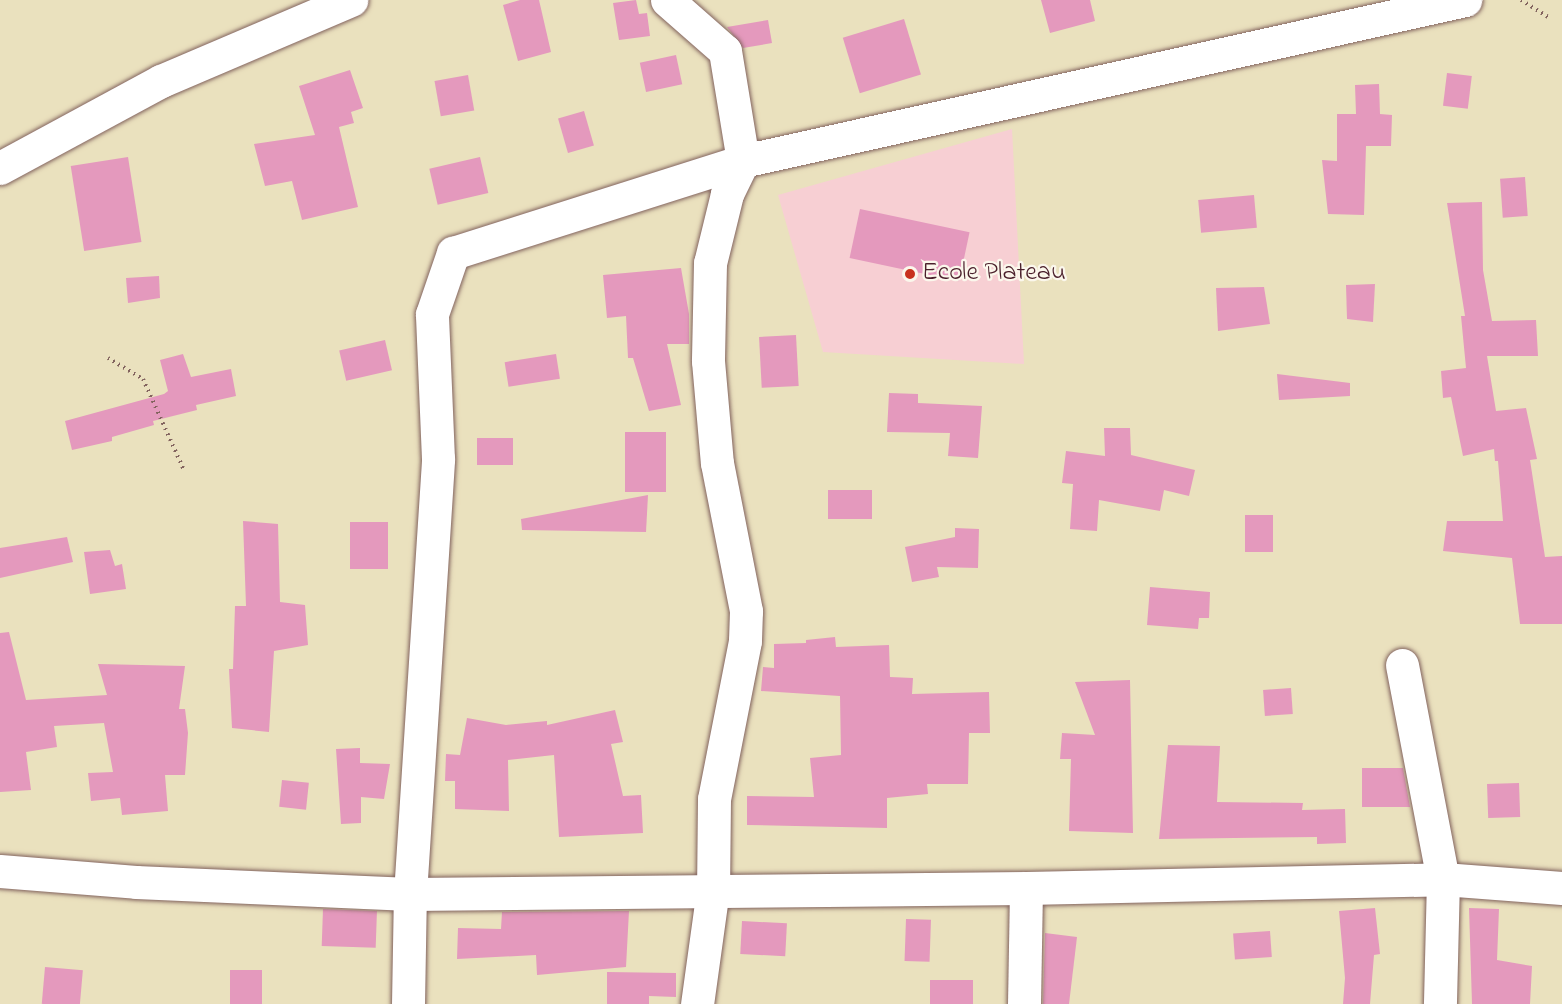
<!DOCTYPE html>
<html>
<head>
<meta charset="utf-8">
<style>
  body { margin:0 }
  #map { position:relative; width:1562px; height:1004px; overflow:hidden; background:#eae1be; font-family:"Indie Flower",sans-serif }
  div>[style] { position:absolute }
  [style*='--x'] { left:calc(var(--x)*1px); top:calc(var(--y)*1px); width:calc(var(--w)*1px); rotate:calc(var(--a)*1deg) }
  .built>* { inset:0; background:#f7cfd3 }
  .building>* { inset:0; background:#e499bd; transform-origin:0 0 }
  .path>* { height:4px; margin-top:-2px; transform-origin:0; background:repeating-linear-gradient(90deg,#82635e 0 1.5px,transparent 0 6px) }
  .roads { filter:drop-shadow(0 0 2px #82635e) drop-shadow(0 0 2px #82635e) }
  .minor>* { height:33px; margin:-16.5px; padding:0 16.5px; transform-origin:16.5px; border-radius:16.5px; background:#fff }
  .dots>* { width:16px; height:16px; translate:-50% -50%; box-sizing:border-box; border:3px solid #fbf7ec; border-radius:50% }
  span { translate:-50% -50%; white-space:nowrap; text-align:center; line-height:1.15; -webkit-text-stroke:4.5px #fbf7ec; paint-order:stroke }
  .poi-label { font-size:26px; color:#4a1f2b }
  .left { translate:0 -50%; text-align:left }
</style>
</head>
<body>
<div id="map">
  <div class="built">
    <div style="clip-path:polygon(1012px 129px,1024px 364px,823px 352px,778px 195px)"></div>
  </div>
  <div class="building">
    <div style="clip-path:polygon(520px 0,539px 0,551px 52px,518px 61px,503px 5px)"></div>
    <div style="clip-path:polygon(636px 0,639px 14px,647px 13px,650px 36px,619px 40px,613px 3px)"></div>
    <div style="clip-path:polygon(1041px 0,1090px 0,1095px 21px,1050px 33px)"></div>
    <div style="left:904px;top:19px;width:58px;height:64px;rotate:73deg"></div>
    <div style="clip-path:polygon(768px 20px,772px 43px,743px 48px,727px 27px)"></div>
    <div style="left:676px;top:55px;width:30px;height:37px;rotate:78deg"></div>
    <div style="clip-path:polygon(350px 70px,363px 108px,351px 112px,354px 123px,339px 127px,358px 207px,302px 220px,292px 181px,265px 186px,254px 144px,315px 135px,299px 86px)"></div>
    <div style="left:1447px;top:73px;width:25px;height:33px;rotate:7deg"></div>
    <div style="left:468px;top:75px;width:36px;height:34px;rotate:80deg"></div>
    <div style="clip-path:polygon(1379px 84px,1380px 114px,1392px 115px,1391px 146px,1366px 146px,1364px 215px,1328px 214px,1322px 160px,1337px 161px,1337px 114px,1356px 114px,1355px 85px)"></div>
    <div style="left:584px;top:111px;width:36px;height:27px;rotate:74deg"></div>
    <div style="left:128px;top:157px;width:86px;height:58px;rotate:81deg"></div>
    <div style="left:480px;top:157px;width:37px;height:52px;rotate:77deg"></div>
    <div style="left:1525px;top:177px;width:39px;height:25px;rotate:86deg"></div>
    <div style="left:1254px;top:195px;width:33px;height:56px;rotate:85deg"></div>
    <div style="clip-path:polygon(1482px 202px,1483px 270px,1492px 321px,1536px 320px,1538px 356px,1487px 356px,1496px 411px,1526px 408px,1537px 459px,1530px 460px,1545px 557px,1562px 556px,1562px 624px,1520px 624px,1512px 558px,1443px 551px,1447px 521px,1503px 521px,1498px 461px,1495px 461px,1494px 449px,1463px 456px,1451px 397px,1443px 398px,1441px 371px,1466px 368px,1461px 316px,1465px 316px,1447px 203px)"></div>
    <div style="left:860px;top:209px;width:112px;height:50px;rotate:12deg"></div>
    <div style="clip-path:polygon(681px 268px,689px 314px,689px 344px,667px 344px,681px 405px,649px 411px,633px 358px,628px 358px,626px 316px,607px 318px,603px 275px)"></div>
    <div style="clip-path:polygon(159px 276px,160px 298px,128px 303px,126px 278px)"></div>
    <div style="clip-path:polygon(1375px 284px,1373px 322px,1347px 319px,1346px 285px)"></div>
    <div style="clip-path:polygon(1264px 287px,1270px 324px,1218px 331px,1216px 288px)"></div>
    <div style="left:796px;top:335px;width:51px;height:37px;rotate:87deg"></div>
    <div style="left:385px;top:340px;width:31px;height:47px;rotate:77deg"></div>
    <div style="clip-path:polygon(183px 354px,191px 377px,231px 369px,236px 396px,196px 405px,197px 410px,153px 421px,154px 425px,112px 437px,112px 441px,72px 450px,65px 421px,164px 394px,168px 391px,160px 360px)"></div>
    <div style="left:556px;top:354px;width:25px;height:52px;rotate:81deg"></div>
    <div style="clip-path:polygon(1277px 374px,1350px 383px,1350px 396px,1279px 400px)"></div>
    <div style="clip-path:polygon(889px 393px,918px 394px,918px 403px,982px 406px,978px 458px,948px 456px,950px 433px,887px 432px)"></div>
    <div style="clip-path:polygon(1104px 428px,1130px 428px,1131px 455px,1195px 470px,1189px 496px,1164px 490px,1160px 511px,1099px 500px,1097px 531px,1070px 529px,1073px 484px,1062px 483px,1066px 451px,1105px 456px)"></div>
    <div style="left:625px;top:432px;width:41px;height:60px"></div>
    <div style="left:477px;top:438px;width:36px;height:27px"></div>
    <div style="left:872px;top:490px;width:29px;height:44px;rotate:90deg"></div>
    <div style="clip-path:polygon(648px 495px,646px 532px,522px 530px,521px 519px)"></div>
    <div style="left:1245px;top:515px;width:28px;height:37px"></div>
    <div style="clip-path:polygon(243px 521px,278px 524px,280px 602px,305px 605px,308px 645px,274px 651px,269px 732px,232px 728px,229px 669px,233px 669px,235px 606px,246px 606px)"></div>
    <div style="left:350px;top:522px;width:38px;height:47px"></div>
    <div style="clip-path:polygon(955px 528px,979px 529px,978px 568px,937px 567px,939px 577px,912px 582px,905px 547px,955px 537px)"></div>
    <div style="clip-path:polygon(67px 537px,73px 562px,0 578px,0 548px)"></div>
    <div style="clip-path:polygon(110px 550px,115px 566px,122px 564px,126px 589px,90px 594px,84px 552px)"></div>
    <div style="clip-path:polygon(1150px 587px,1210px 592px,1209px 618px,1199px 618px,1198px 629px,1147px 625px)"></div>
    <div style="clip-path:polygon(9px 632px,26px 700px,107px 695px,98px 664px,185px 666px,179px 709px,185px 709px,188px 733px,185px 775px,165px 775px,168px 811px,122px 815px,120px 798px,91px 801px,88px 773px,113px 772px,104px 723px,54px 726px,57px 747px,26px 752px,31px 790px,0 792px,0 633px)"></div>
    <div style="clip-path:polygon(835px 637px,836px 647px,889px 645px,890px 677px,913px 678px,912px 694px,989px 692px,990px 733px,969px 733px,968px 784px,927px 784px,928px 794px,887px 798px,887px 828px,747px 825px,747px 796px,814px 797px,810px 758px,841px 755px,840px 696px,761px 691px,763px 667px,774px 668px,774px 644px,806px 643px,806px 640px)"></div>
    <div style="clip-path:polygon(1130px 680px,1133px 833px,1069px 831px,1071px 759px,1060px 759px,1062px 733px,1095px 735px,1075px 682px)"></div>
    <div style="left:1291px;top:688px;width:26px;height:28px;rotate:86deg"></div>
    <div style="clip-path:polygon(615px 710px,623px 742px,611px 744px,623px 796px,641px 795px,643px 833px,559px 837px,554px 755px,508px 760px,509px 811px,455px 809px,455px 781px,445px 781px,446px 754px,460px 755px,467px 718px,506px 725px,547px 721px,547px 725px)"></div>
    <div style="clip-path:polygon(1168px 745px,1220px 746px,1217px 802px,1303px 803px,1302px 810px,1345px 809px,1346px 843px,1317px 844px,1317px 837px,1159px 839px)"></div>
    <div style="clip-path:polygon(360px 748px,360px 763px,390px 764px,384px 799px,361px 797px,361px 823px,341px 824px,336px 749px)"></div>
    <div style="clip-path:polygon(1362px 768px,1403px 768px,1410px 807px,1362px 807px)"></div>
    <div style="left:282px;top:780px;width:27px;height:27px;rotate:6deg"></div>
    <div style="left:1519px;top:783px;width:34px;height:32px;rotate:88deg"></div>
    <div style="clip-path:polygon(1375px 908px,1380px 954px,1374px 955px,1370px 1004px,1343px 1004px,1345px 978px,1339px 911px)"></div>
    <div style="clip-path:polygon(1469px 908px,1499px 909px,1497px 960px,1532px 966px,1530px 1004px,1472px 1004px)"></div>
    <div style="left:323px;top:909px;width:54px;height:37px;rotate:2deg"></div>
    <div style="clip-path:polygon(629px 911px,626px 967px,537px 975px,536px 955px,457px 959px,458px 928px,501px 929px,502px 912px)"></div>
    <div style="left:906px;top:919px;width:25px;height:42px;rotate:2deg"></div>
    <div style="left:742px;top:921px;width:45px;height:33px;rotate:3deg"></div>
    <div style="left:1270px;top:931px;width:26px;height:37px;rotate:86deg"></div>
    <div style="clip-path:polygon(1045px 933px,1077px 937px,1069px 1004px,1043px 1004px)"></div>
    <div style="left:45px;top:967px;width:38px;height:37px;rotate:5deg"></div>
    <div style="left:230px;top:970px;width:32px;height:34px"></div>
    <div style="clip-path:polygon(607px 972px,676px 973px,676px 997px,649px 996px,649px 1004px,607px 1004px)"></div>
    <div style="left:930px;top:980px;width:43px;height:24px"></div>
  </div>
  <div class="path">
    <div style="--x:1521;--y:0;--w:32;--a:32"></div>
    <div style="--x:108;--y:358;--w:41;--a:31"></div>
    <div style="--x:143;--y:379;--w:98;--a:65.8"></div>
  </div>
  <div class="roads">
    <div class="minor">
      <div style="--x:667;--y:0;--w:77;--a:41.3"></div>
      <div style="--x:725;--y:51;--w:111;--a:80.7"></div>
      <div style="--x:743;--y:161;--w:37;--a:116"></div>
      <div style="--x:727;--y:194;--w:71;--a:103.8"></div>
      <div style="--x:710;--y:263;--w:98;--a:91.2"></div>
      <div style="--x:708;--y:361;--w:102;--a:85"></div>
      <div style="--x:717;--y:463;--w:151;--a:78.9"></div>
      <div style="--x:746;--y:611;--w:30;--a:92"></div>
      <div style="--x:745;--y:641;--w:161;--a:101.1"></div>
      <div style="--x:714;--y:799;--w:90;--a:90.6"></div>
      <div style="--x:713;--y:889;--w:116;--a:97.9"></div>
      <div style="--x:0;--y:168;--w:183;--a:-28.4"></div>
      <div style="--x:161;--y:81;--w:207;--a:-23.1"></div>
      <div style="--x:1402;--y:665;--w:218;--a:79.2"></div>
      <div style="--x:1443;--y:879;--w:125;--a:91.4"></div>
      <div style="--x:0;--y:871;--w:136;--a:4.6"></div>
      <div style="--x:136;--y:882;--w:274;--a:2.5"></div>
      <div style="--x:410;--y:894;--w:616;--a:-0.56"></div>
      <div style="--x:1026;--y:888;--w:417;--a:-1.2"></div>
      <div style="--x:1443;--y:879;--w:119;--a:4.3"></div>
      <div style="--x:408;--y:1004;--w:110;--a:-89"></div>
      <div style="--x:410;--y:894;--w:436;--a:-86.3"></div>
      <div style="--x:438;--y:459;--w:145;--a:-92.4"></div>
      <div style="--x:432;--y:314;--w:65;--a:-71"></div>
      <div style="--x:453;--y:253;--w:304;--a:-17.6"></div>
      <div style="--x:743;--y:161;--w:740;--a:-12.57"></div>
      <div style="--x:1024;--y:1004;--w:116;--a:-89"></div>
    </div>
  </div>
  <div class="dots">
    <div style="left:910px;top:274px;background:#c8321e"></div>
  </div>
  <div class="poi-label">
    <span class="left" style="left:922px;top:274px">Ecole Plateau</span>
  </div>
</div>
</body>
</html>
